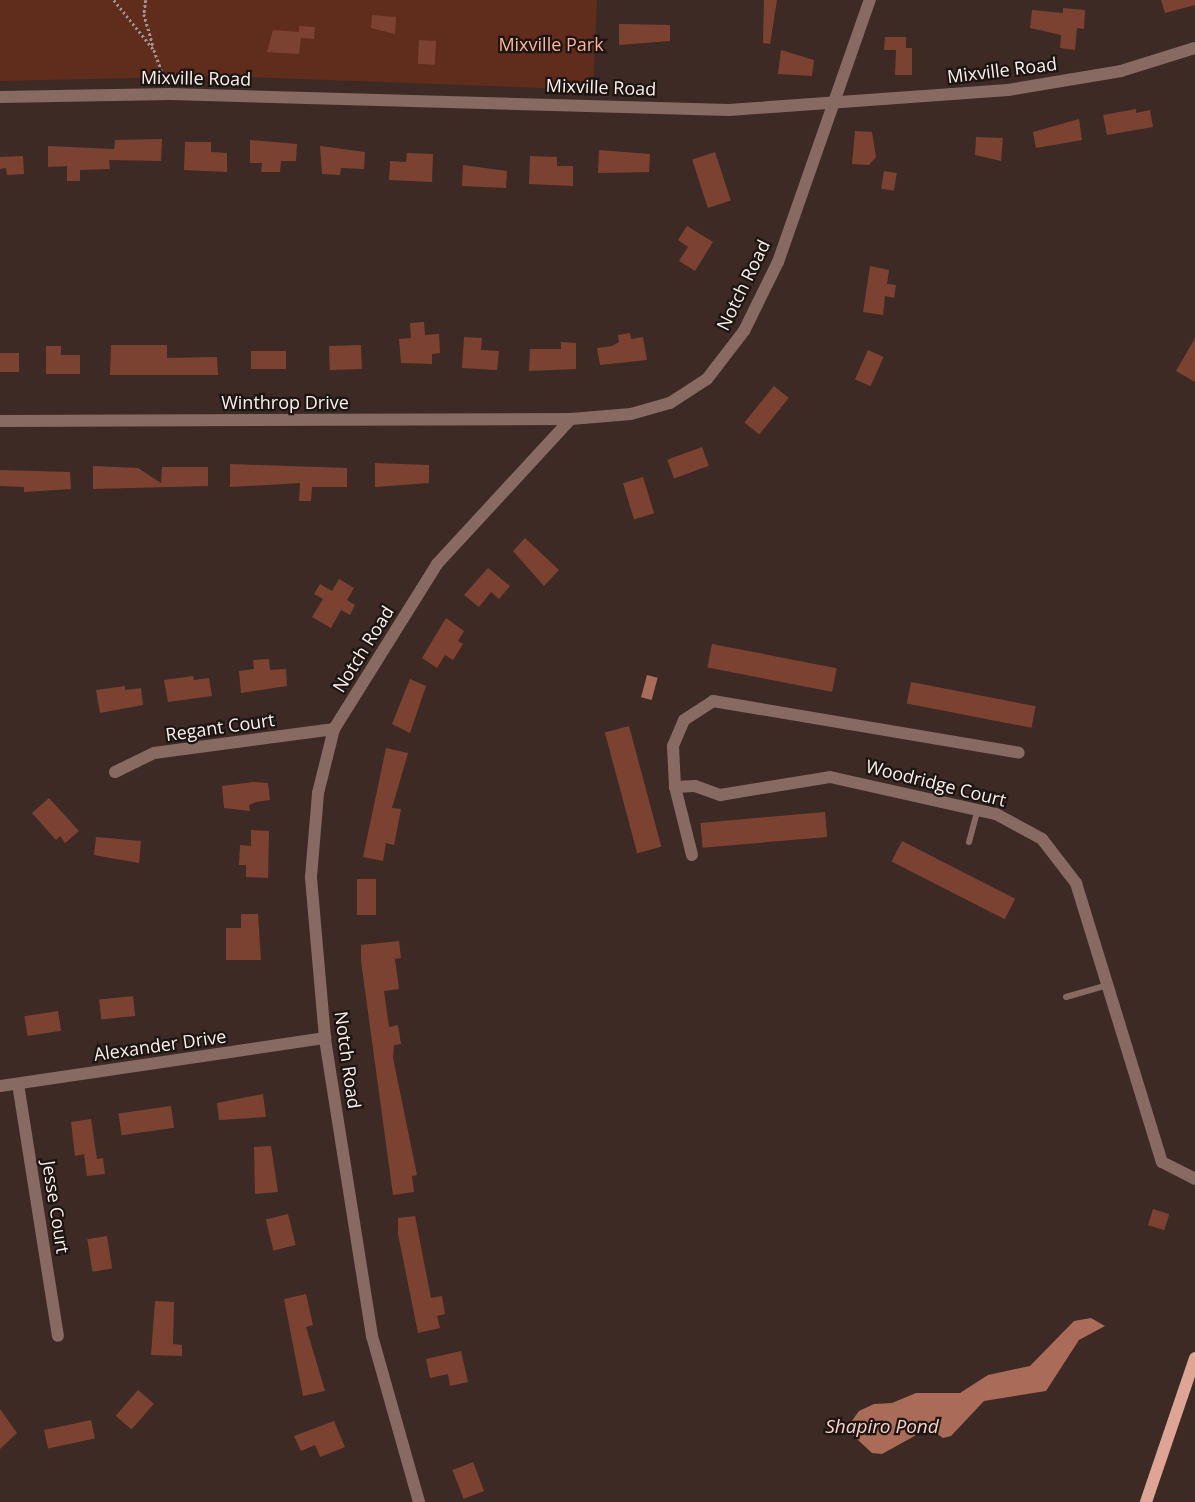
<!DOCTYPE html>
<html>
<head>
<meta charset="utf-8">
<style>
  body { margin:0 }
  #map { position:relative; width:1195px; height:1502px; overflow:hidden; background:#3d2a24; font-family:"Open Sans",sans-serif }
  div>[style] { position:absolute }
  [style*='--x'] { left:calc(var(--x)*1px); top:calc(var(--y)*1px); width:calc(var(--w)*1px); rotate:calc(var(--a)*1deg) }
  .green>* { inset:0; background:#602c1c }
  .water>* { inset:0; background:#aa6b59; transform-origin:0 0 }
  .building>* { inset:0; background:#7c4231; transform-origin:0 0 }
  .path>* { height:2.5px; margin-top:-1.25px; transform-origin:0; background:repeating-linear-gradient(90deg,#a49490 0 2.5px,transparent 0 5px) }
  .service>* { height:6px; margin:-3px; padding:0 3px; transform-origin:3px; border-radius:3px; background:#876a62 }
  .minor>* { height:12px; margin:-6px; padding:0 6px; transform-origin:6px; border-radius:6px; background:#876a62 }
  .primary>* { height:12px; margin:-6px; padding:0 6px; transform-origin:6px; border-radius:6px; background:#dea594 }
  span { translate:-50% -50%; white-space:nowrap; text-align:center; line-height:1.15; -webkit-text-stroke:4.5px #1d1512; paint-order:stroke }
  .park-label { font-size:18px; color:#fdb39d }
  .street-label { font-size:18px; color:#fdf0ec }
  .water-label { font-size:19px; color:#f9d3c7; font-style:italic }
</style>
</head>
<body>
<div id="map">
  <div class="green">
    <div style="clip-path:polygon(0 0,597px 0,593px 90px,224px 76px,0 81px)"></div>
  </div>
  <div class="water">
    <div style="left:647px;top:675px;width:11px;height:23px;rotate:15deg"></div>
    <div style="clip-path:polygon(1091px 1318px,1105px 1326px,1079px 1340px,1046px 1391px,984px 1401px,951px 1436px,943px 1438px,929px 1428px,882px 1454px,872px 1453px,846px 1429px,859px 1411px,874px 1404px,892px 1403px,916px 1393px,960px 1393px,988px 1375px,1030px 1366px,1074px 1321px)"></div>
  </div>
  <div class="building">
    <div style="clip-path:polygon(764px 0,777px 0,770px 44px,763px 43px)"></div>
    <div style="clip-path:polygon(1161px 0,1195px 0,1195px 5px,1165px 13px)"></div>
    <div style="clip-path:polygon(1063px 8px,1085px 10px,1084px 29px,1077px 28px,1075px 50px,1060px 48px,1061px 35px,1030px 28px,1032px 10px,1063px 13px)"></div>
    <div style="clip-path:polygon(372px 15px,396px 17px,395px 34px,371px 28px)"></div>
    <div style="clip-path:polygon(619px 24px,670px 25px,670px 41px,619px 45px)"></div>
    <div style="clip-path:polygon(299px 26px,315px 27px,314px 39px,301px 38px,299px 54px,267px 52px,273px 30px,299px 32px)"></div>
    <div style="clip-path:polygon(885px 37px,906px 37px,906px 48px,912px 48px,912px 75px,895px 75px,896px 50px,884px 50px)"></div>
    <div style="left:419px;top:40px;width:17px;height:24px;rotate:3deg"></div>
    <div style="clip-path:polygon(781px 50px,814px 60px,812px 76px,778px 74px)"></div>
    <div style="clip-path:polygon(1136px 109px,1136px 113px,1150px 110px,1153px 127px,1107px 135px,1103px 115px)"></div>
    <div style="clip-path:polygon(1079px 119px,1082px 140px,1036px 148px,1033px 132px)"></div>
    <div style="clip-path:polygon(855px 131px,872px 132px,876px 157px,869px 165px,852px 164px)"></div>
    <div style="clip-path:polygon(976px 137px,1003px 138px,1001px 161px,975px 155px)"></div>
    <div style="clip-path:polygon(162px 139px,161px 161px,109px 160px,110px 169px,80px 170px,80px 181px,67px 181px,67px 166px,48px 167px,48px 146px,114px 149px,115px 140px)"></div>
    <div style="clip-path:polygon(250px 140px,297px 144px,296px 161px,281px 161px,280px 172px,261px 172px,262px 163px,250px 163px)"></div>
    <div style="clip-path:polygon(185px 142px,211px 142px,211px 152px,227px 153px,227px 172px,184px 170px)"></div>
    <div style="clip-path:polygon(320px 146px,365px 152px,364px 169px,341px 168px,340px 175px,322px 174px)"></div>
    <div style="clip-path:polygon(599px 150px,650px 154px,649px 172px,598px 173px)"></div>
    <div style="left:715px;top:152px;width:51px;height:24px;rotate:72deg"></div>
    <div style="clip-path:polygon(407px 153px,433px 154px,432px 182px,389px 180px,390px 161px,406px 162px)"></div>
    <div style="clip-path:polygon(23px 156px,24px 174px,7px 175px,6px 168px,0 169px,0 157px)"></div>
    <div style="clip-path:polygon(530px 156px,557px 157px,557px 166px,573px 166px,573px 186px,529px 184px)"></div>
    <div style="clip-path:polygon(463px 165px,507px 171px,506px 188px,462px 186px)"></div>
    <div style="left:884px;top:171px;width:13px;height:18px;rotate:9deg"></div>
    <div style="clip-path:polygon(687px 226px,713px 242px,695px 271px,679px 261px,688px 247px,678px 240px)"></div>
    <div style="clip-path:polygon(870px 266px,889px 270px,887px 284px,896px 285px,894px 298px,885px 296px,883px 315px,863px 312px)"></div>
    <div style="clip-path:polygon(424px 322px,425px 335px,439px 334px,440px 353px,432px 354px,432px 364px,401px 363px,399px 339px,411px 338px,410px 323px)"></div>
    <div style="clip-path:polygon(630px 333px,631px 339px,643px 337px,647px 360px,600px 365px,597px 348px,612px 346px,619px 342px,618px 335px)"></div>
    <div style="clip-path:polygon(464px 337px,482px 338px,481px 350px,499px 351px,497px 370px,462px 368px)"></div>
    <div style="clip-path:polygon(1195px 338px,1195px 382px,1176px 371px)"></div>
    <div style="clip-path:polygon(561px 342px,576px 343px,576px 369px,529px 371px,530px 349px,561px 349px)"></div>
    <div style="clip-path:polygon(111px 345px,167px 345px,167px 358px,217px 357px,218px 375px,110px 375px)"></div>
    <div style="left:361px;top:345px;width:24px;height:32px;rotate:88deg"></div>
    <div style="clip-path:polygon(46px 346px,61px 346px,61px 355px,80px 355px,80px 374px,46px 374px)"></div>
    <div style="left:868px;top:350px;width:17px;height:32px;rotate:24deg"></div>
    <div style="left:286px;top:351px;width:18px;height:35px;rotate:90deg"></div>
    <div style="left:0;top:353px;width:19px;height:19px"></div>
    <div style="left:774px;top:386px;width:19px;height:47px;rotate:39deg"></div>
    <div style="left:702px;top:447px;width:20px;height:37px;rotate:70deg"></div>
    <div style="clip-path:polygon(375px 463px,429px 465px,429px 483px,375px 487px)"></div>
    <div style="clip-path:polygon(230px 464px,347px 468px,347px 487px,312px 487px,311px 501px,299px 501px,300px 483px,230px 487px)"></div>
    <div style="clip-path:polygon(93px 466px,138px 468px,161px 483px,162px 467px,208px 467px,208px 486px,93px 489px)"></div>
    <div style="clip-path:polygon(0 470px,70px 472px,71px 489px,24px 492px,24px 487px,0 486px)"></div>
    <div style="left:643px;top:477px;width:38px;height:21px;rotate:73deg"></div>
    <div style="clip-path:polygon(525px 538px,559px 570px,544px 586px,513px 551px)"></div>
    <div style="clip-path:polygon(488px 568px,510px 586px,499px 599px,491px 592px,479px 607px,464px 595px)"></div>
    <div style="clip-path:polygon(339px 579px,354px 588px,347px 600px,355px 605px,350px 615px,341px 610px,331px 628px,312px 617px,323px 599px,314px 594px,320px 584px,332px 591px)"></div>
    <div style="clip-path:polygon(446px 618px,464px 631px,458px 641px,463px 644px,453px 660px,445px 655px,437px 668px,422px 658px)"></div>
    <div style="left:712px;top:644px;width:127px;height:24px;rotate:11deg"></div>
    <div style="clip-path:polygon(269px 659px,270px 670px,286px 669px,287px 686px,241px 693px,239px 671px,254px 669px,253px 660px)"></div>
    <div style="clip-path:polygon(193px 676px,194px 680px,209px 678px,212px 696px,168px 702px,164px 680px)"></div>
    <div style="clip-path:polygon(410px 679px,426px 686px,410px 733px,392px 724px)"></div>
    <div style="left:911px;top:682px;width:127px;height:22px;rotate:11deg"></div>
    <div style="clip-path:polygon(125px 686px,125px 690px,141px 688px,143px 705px,100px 713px,96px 690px)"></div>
    <div style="left:629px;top:726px;width:125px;height:25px;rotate:75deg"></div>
    <div style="clip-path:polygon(386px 748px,408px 753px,392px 808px,401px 809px,394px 845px,386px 843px,383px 861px,363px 857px)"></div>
    <div style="clip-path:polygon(253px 782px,268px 783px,270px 800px,256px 802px,249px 805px,250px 811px,224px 808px,222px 786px)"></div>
    <div style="clip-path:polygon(49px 798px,79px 831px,65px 843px,60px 836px,56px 840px,32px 813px)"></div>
    <div style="left:825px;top:812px;width:25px;height:125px;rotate:85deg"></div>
    <div style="clip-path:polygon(251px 830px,269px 831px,268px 878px,246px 877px,246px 865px,239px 865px,240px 845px,251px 846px)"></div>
    <div style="clip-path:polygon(96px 837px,141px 841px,139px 863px,94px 855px)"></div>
    <div style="left:902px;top:841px;width:127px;height:23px;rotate:27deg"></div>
    <div style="left:357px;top:879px;width:19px;height:36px"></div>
    <div style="clip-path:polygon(241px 914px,258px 914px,261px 960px,226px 960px,226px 928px,241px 928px)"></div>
    <div style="clip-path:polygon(399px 941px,401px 958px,395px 959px,399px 989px,384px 991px,389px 1027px,398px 1025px,401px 1044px,394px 1045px,393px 1058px,417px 1175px,412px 1176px,414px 1192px,393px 1195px,361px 961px,361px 945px)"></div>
    <div style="left:133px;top:996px;width:20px;height:34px;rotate:84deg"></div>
    <div style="left:58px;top:1011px;width:20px;height:34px;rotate:81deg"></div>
    <div style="clip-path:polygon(263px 1094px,266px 1117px,219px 1120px,217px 1103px)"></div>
    <div style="left:171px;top:1106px;width:22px;height:53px;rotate:82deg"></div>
    <div style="clip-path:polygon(91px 1119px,97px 1159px,103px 1158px,105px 1174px,87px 1176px,84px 1154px,75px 1156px,71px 1122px)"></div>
    <div style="clip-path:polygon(271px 1146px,278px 1192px,255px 1194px,254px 1147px)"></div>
    <div style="left:1153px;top:1209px;width:17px;height:17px;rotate:17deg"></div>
    <div style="left:288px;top:1214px;width:32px;height:23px;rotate:76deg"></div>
    <div style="clip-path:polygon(415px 1216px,431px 1298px,442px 1296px,445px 1314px,437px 1316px,440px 1328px,418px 1333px,398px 1234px,398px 1218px)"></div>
    <div style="left:107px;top:1236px;width:33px;height:20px;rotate:81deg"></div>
    <div style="clip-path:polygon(306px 1294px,313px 1325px,306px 1327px,325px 1391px,303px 1396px,284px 1299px)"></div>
    <div style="clip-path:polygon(155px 1301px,174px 1302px,173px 1344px,182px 1345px,182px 1356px,151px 1355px)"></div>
    <div style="clip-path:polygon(461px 1351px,468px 1382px,450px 1386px,448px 1374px,430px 1378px,426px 1359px)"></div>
    <div style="left:138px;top:1390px;width:21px;height:34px;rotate:41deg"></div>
    <div style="clip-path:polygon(0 1409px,17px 1433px,0 1449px)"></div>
    <div style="left:91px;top:1420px;width:19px;height:48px;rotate:78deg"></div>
    <div style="clip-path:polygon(334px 1421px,345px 1447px,320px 1457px,315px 1445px,301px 1451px,294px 1436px)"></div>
    <div style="left:473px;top:1462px;width:31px;height:22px;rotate:69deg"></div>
  </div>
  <div class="path">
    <div style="--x:114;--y:0;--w:64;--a:51.3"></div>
    <div style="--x:154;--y:50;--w:32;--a:70"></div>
    <div style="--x:146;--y:0;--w:14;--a:98"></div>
    <div style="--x:144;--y:14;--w:35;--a:74"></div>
  </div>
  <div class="service">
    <div style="--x:969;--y:842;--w:34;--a:-75"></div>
    <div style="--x:1066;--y:997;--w:44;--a:-15.9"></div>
  </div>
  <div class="minor">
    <div style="--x:0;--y:97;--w:170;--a:-1"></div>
    <div style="--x:170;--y:94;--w:559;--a:1.64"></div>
    <div style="--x:729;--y:110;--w:280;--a:-4.1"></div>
    <div style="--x:1008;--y:90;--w:115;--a:-9.5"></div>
    <div style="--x:1121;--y:71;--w:77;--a:-17.3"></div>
    <div style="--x:0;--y:421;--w:571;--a:-0.2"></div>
    <div style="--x:115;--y:772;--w:43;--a:-26"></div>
    <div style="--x:154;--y:753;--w:182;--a:-7.6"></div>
    <div style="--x:675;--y:787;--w:20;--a:-3"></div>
    <div style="--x:695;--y:786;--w:27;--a:20"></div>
    <div style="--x:720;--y:795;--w:111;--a:-9.3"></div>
    <div style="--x:830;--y:777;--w:170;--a:12.6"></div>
    <div style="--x:996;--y:814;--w:52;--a:28.5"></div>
    <div style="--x:1042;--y:839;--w:56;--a:52.3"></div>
    <div style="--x:1076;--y:883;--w:292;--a:72.9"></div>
    <div style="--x:1162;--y:1162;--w:37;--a:27"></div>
    <div style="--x:692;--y:855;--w:70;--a:-104"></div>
    <div style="--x:675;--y:787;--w:41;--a:-92.8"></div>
    <div style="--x:673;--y:746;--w:28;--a:-67"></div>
    <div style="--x:684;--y:720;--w:35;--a:-33"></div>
    <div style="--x:713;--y:701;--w:310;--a:9.6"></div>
    <div style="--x:18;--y:1084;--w:255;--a:81"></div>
    <div style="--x:0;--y:1086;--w:329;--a:-8.4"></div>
    <div style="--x:419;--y:1502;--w:173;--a:-105.8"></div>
    <div style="--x:372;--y:1336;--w:302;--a:-99"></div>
    <div style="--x:325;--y:1038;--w:162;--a:-95"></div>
    <div style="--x:311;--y:877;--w:84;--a:-85.2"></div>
    <div style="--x:318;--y:793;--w:66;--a:-76"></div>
    <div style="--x:334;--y:729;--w:195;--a:-58"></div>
    <div style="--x:437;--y:564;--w:197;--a:-47.3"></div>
    <div style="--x:571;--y:419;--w:60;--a:-4.8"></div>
    <div style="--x:631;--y:414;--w:41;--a:-15.8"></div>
    <div style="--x:670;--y:403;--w:44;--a:-33"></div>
    <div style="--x:707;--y:379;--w:61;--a:-52.4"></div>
    <div style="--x:744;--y:331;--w:77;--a:-63.8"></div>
    <div style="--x:778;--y:262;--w:278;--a:-70.7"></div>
  </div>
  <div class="primary">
    <div style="--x:1146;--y:1502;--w:152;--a:-71.2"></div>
  </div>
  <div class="park-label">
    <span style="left:551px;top:44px">Mixville Park</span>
  </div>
  <div class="street-label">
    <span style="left:1002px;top:70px;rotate:-7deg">Mixville Road</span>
    <span style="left:196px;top:78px;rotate:1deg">Mixville Road</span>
    <span style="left:601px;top:87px;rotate:2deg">Mixville Road</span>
    <span style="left:743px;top:285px;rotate:-64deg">Notch Road</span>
    <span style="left:285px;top:402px">Winthrop Drive</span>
    <span style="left:363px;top:649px;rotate:-58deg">Notch Road</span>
    <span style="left:220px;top:727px;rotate:-8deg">Regant Court</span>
    <span style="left:936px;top:783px;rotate:14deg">Woodridge Court</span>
    <span style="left:160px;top:1045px;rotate:-8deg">Alexander Drive</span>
    <span style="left:348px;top:1060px;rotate:82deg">Notch Road</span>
    <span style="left:56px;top:1207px;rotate:81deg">Jesse Court</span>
  </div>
  <div class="water-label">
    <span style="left:882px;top:1427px">Shapiro Pond</span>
  </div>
</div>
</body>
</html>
